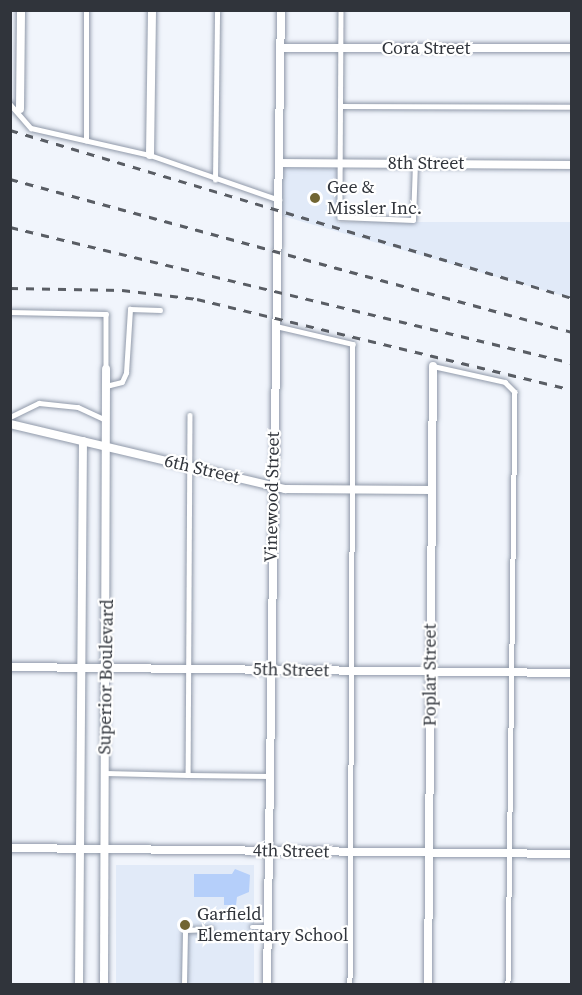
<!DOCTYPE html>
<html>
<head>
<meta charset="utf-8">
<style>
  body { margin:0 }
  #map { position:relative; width:582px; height:995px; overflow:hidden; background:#f1f5fc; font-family:"Source Serif 4",serif }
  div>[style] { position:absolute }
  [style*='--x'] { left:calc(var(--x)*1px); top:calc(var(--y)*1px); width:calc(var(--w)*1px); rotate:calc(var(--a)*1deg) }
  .built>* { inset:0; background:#e1eaf8; transform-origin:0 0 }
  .green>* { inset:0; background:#b5cffa }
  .roads { filter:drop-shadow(0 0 2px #9099a9) drop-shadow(0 0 2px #9099a9) }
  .service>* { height:4.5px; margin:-2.25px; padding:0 2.25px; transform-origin:2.25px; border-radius:2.25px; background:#fff }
  .minor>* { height:8px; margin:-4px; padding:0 4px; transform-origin:4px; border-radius:4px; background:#fff }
  .rail>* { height:3px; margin-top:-1.5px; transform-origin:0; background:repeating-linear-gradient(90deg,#595d64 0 8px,transparent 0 16px) }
  .dots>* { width:16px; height:16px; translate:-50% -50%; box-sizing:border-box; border:3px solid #fff; border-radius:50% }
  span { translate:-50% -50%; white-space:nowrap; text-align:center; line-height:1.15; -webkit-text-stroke:4.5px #fff; paint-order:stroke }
  .street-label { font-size:18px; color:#30343b }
  .poi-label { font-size:18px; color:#30343b }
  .left { translate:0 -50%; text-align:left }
  .frame { position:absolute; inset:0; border:12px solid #30343b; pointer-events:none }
</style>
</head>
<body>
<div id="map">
  <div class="built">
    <div style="clip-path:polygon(280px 163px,338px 163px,338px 222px,571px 222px,571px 298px,279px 215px)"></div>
    <div style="left:116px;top:865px;width:138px;height:119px"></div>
  </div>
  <div class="green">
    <div style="clip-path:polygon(235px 869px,250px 875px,249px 892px,237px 897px,236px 905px,224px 905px,224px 897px,194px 897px,194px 874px,232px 874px)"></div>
  </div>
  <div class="roads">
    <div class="service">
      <div style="--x:341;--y:10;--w:207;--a:90.3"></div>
      <div style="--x:340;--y:217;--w:73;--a:2.4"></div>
      <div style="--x:413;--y:220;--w:57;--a:-88"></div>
      <div style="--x:10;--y:104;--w:32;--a:49"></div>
      <div style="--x:31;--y:128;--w:122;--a:12.8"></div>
      <div style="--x:150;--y:155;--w:137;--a:19.2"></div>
      <div style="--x:340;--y:106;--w:232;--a:0.2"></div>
      <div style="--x:86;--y:141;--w:131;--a:-90"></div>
      <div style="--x:215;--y:180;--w:170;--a:-89.3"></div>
      <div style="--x:10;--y:312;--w:96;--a:1.2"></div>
      <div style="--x:106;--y:314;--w:54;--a:90"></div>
      <div style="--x:276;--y:326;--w:79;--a:13.2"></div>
      <div style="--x:353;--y:344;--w:640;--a:90.27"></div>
      <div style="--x:433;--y:366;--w:74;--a:12.5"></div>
      <div style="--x:505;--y:382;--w:14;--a:45"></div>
      <div style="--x:515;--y:392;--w:592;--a:90.68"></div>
      <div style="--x:106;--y:386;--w:16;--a:-14"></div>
      <div style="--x:122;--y:382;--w:10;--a:-66"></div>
      <div style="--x:126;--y:373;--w:64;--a:-86.4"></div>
      <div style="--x:130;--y:309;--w:30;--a:2"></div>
      <div style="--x:190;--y:415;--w:360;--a:90.3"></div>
      <div style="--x:188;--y:775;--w:81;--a:0.7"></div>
      <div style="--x:10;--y:417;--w:32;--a:-26"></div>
      <div style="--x:39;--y:403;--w:39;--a:6"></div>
      <div style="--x:78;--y:407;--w:31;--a:25"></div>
      <div style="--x:105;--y:773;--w:83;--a:1.4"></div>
      <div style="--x:252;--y:927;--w:16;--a:0"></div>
      <div style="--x:184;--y:984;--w:54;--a:-88.9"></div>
      <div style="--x:185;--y:930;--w:26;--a:-2"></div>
    </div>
    <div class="minor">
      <div style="--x:281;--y:48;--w:291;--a:0"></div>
      <div style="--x:20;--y:109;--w:99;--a:-89.4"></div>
      <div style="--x:150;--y:155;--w:145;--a:-89.2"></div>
      <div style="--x:280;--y:163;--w:292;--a:0.4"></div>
      <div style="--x:10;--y:424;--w:283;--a:13.3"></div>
      <div style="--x:285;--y:489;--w:147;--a:0.4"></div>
      <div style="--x:10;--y:667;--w:562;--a:0.61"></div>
      <div style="--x:10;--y:848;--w:562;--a:0.61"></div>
      <div style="--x:79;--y:984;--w:543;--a:-89.58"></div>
      <div style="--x:104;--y:984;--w:615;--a:-89.81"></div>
      <div style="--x:267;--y:984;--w:974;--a:-89.18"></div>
      <div style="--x:428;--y:984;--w:618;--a:-89.54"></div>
    </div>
  </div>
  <div class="rail">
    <div style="--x:10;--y:130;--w:587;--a:16.64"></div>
    <div style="--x:10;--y:179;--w:582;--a:15.23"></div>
    <div style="--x:10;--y:227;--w:578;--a:13.6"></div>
    <div style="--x:10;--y:288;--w:112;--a:1"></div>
    <div style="--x:122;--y:290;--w:76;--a:6.8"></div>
    <div style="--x:197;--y:299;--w:386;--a:13.6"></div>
  </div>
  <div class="dots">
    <div style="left:315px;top:198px;background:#716532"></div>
    <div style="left:185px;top:925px;background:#716532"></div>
  </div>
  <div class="street-label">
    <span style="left:426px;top:48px">Cora Street</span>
    <span style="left:426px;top:163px">8th Street</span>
    <span style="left:202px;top:469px;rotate:13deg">6th Street</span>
    <span style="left:272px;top:497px;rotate:-89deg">Vinewood Street</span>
    <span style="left:291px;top:670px;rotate:1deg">5th Street</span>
    <span style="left:430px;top:675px;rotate:-90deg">Poplar Street</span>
    <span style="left:106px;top:677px;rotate:-89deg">Superior Boulevard</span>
    <span style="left:291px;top:851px;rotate:1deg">4th Street</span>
  </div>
  <div class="poi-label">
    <span class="left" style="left:327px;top:198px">Gee &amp;<br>Missler Inc.</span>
    <span class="left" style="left:197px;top:925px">Garfield<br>Elementary School</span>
  </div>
  <div class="frame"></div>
</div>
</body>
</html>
